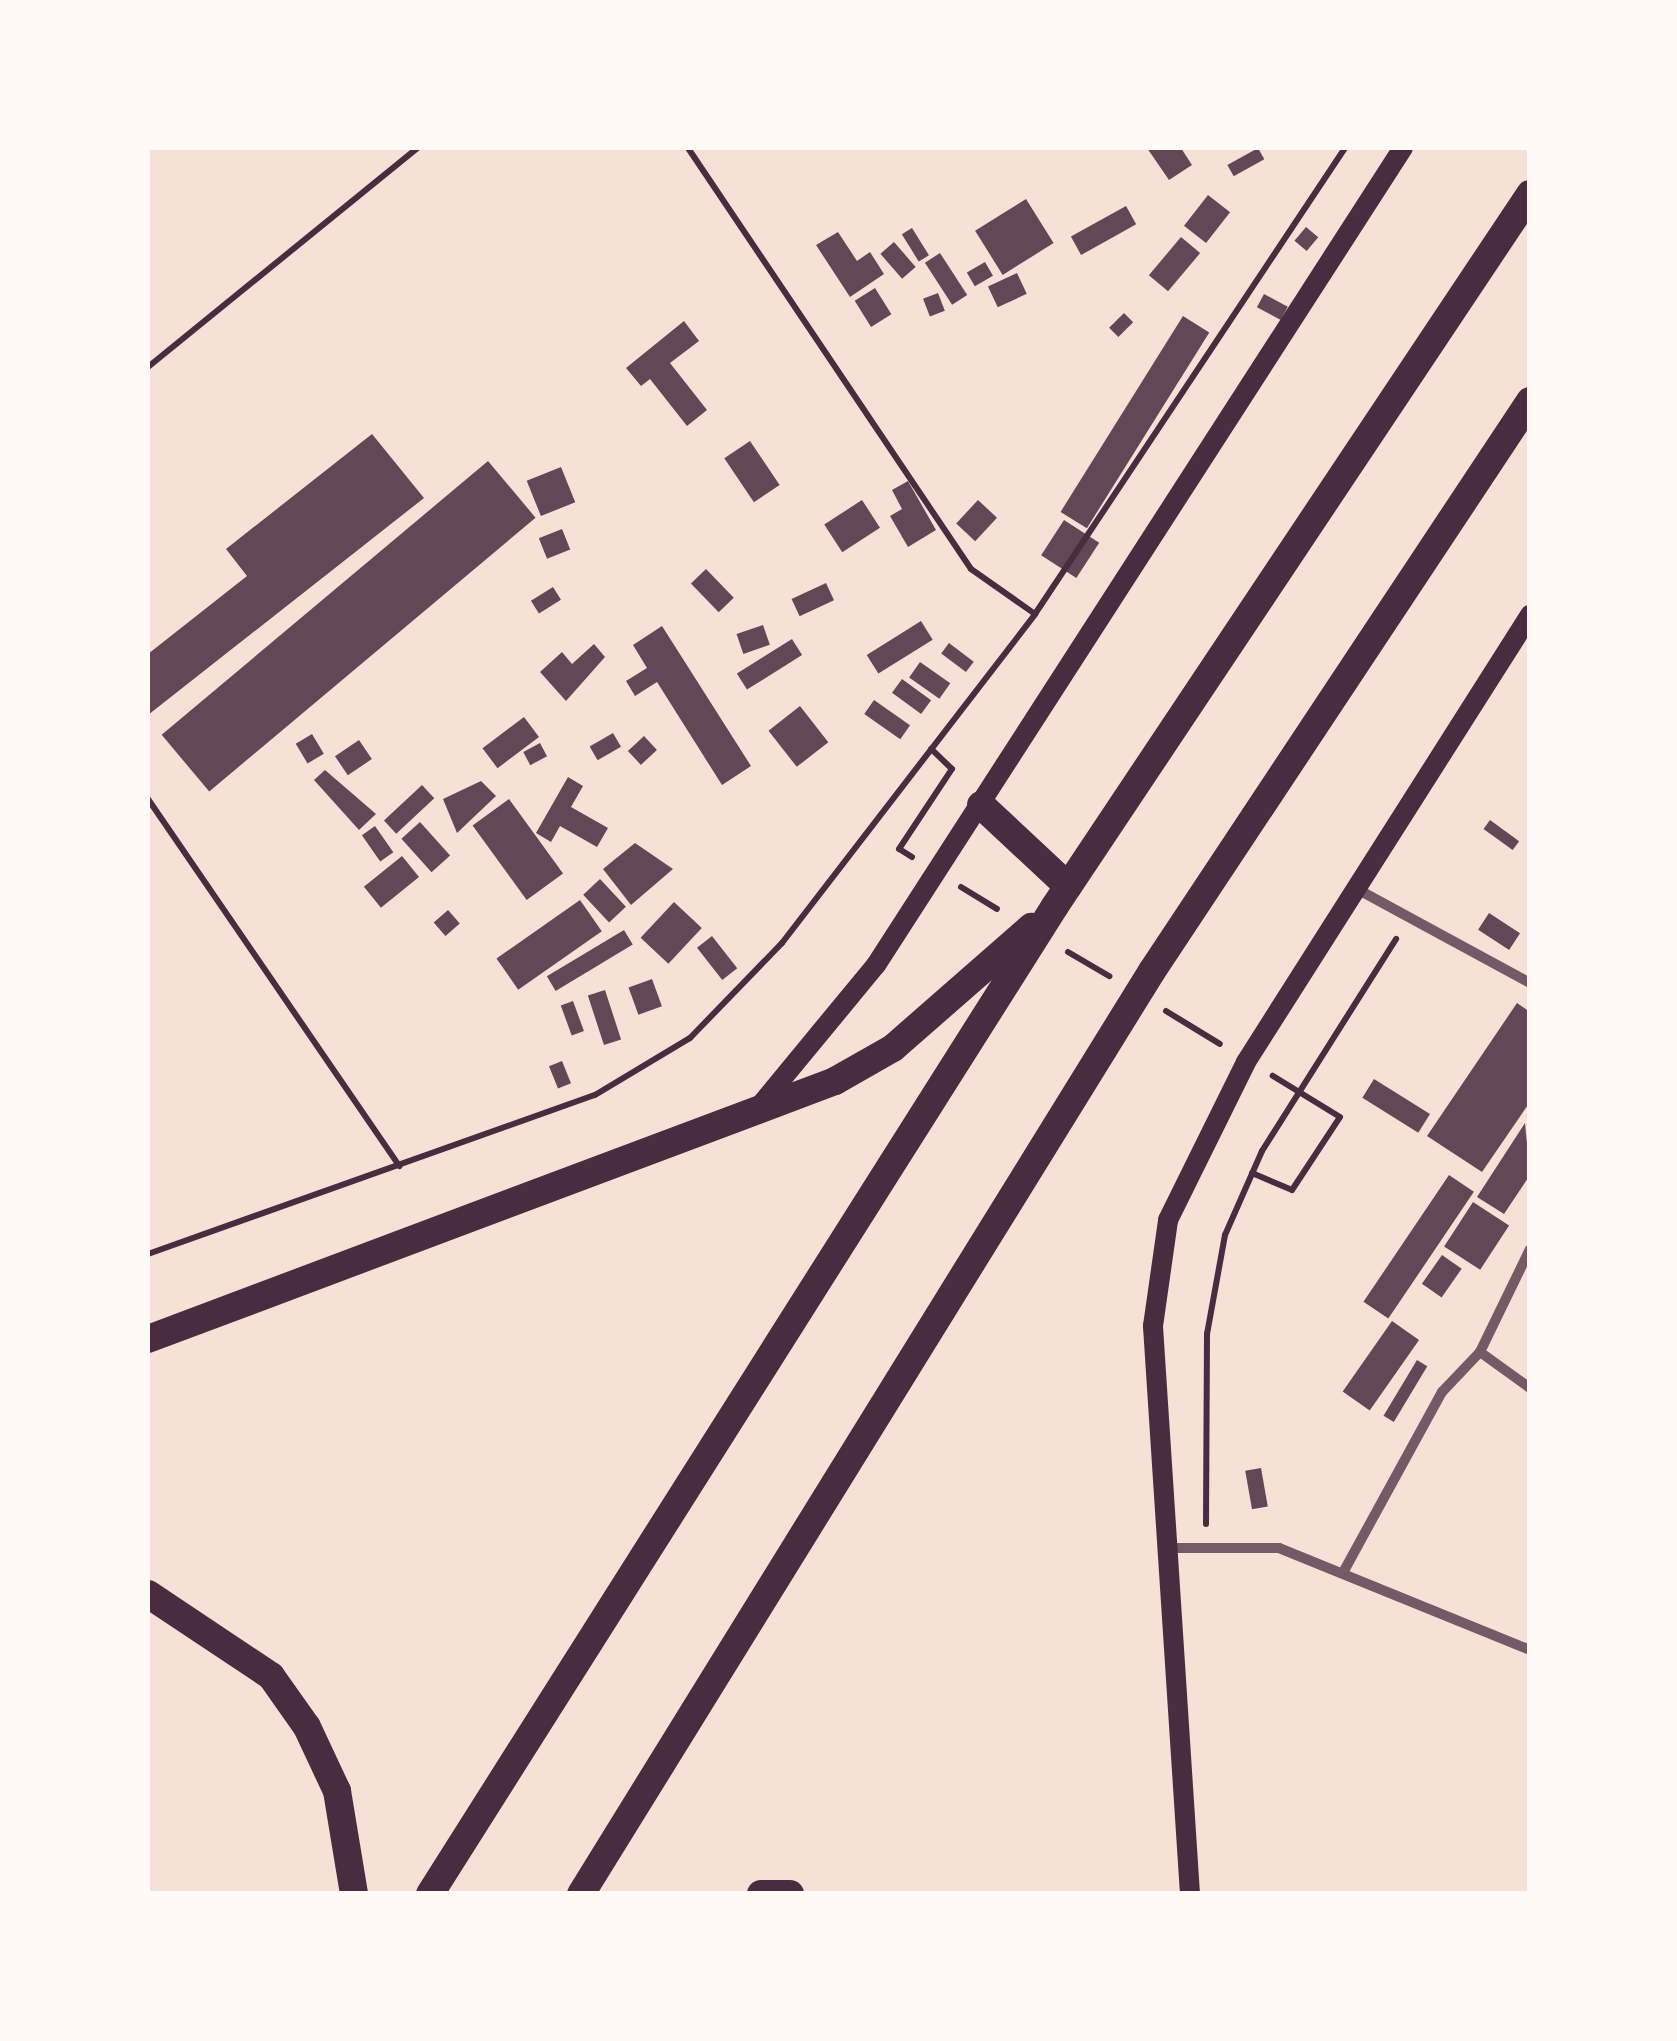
<!DOCTYPE html>
<html>
<head>
<meta charset="utf-8">
<style>
  body { margin:0 }
  #map { position:relative; width:1677px; height:2041px; overflow:hidden; background:#f7e1d7; font-family:Manrope,sans-serif }
  div>[style] { position:absolute }
  [style*='--x'] { left:calc(var(--x)*1px); top:calc(var(--y)*1px); width:calc(var(--w)*1px); rotate:calc(var(--a)*1deg) }
  .building>* { inset:0; background:#644757; transform-origin:0 0 }
  .path>* { height:6px; margin:-3px; padding:0 3px; transform-origin:3px; border-radius:3px; background:#4a2c40 }
  .minor>* { height:10px; margin:-5px; padding:0 5px; transform-origin:5px; border-radius:5px; background:#755966 }
  .secondary>* { height:20px; margin:-10px; padding:0 10px; transform-origin:10px; border-radius:10px; background:#4a2c40 }
  .trunk>* { height:28px; margin:-14px; padding:0 14px; transform-origin:14px; border-radius:14px; background:#4a2c40 }
  span { translate:-50% -50%; white-space:nowrap; text-align:center; line-height:1.15; -webkit-text-stroke:8px #fffaf5; paint-order:stroke }
  .frame { position:absolute; inset:0; border:150px solid #fffaf5; pointer-events:none }
</style>
</head>
<body>
<div id="map">
  <div class="building">
    <div style="clip-path:polygon(1147px 148px,1181px 148px,1192px 165px,1169px 180px)"></div>
    <div style="left:1258px;top:148px;width:13px;height:35px;rotate:61deg"></div>
    <div style="left:1208px;top:195px;width:28px;height:39px;rotate:38deg"></div>
    <div style="left:1026px;top:199px;width:52px;height:60px;rotate:58deg"></div>
    <div style="left:1126px;top:206px;width:21px;height:63px;rotate:61deg"></div>
    <div style="left:1306px;top:227px;width:16px;height:18px;rotate:40deg"></div>
    <div style="left:912px;top:228px;width:32px;height:12px;rotate:58deg"></div>
    <div style="clip-path:polygon(838px 232px,857px 261px,870px 252px,884px 274px,850px 297px,816px 245px)"></div>
    <div style="left:1181px;top:237px;width:25px;height:50px;rotate:40deg"></div>
    <div style="left:894px;top:242px;width:33px;height:18px;rotate:49deg"></div>
    <div style="left:940px;top:253px;width:50px;height:18px;rotate:57deg"></div>
    <div style="left:985px;top:262px;width:16px;height:21px;rotate:60deg"></div>
    <div style="left:1017px;top:273px;width:23px;height:32px;rotate:65deg"></div>
    <div style="left:875px;top:288px;width:31px;height:24px;rotate:58deg"></div>
    <div style="left:938px;top:293px;width:19px;height:16px;rotate:69deg"></div>
    <div style="left:1264px;top:294px;width:27px;height:15px;rotate:28deg"></div>
    <div style="left:1124px;top:313px;width:13px;height:21px;rotate:45deg"></div>
    <div style="left:1183px;top:316px;width:31px;height:231px;rotate:32deg"></div>
    <div style="clip-path:polygon(684px 321px,699px 341px,670px 363px,707px 410px,687px 426px,650px 379px,641px 386px,626px 368px)"></div>
    <div style="clip-path:polygon(372px 434px,424px 498px,148px 715px,148px 654px,247px 576px,226px 549px)"></div>
    <div style="left:750px;top:441px;width:53px;height:31px;rotate:56deg"></div>
    <div style="left:488px;top:461px;width:74px;height:426px;rotate:50deg"></div>
    <div style="left:561px;top:467px;width:38px;height:37px;rotate:68deg"></div>
    <div style="clip-path:polygon(908px 481px,936px 530px,908px 547px,890px 516px,902px 509px,892px 490px)"></div>
    <div style="left:862px;top:500px;width:33px;height:45px;rotate:57deg"></div>
    <div style="left:978px;top:500px;width:26px;height:32px;rotate:43deg"></div>
    <div style="left:1064px;top:520px;width:42px;height:42px;rotate:33deg"></div>
    <div style="left:562px;top:529px;width:22px;height:25px;rotate:68deg"></div>
    <div style="left:706px;top:569px;width:40px;height:21px;rotate:46deg"></div>
    <div style="left:826px;top:583px;width:19px;height:38px;rotate:65deg"></div>
    <div style="left:553px;top:587px;width:15px;height:26px;rotate:58deg"></div>
    <div style="left:921px;top:621px;width:22px;height:64px;rotate:58deg"></div>
    <div style="left:763px;top:625px;width:21px;height:28px;rotate:71deg"></div>
    <div style="clip-path:polygon(662px 626px,751px 766px,722px 785px,657px 682px,635px 696px,626px 681px,647px 668px,633px 645px)"></div>
    <div style="left:792px;top:639px;width:19px;height:65px;rotate:58deg"></div>
    <div style="left:949px;top:643px;width:31px;height:13px;rotate:37deg"></div>
    <div style="clip-path:polygon(594px 644px,605px 657px,566px 701px,540px 672px,562px 652px,572px 664px)"></div>
    <div style="left:920px;top:662px;width:37px;height:19px;rotate:35deg"></div>
    <div style="left:902px;top:679px;width:36px;height:17px;rotate:36deg"></div>
    <div style="left:874px;top:700px;width:44px;height:17px;rotate:35deg"></div>
    <div style="left:800px;top:706px;width:46px;height:40px;rotate:52deg"></div>
    <div style="left:524px;top:717px;width:25px;height:52px;rotate:53deg"></div>
    <div style="left:613px;top:733px;width:16px;height:27px;rotate:60deg"></div>
    <div style="left:312px;top:734px;width:23px;height:19px;rotate:59deg"></div>
    <div style="left:644px;top:736px;width:19px;height:22px;rotate:47deg"></div>
    <div style="left:359px;top:740px;width:23px;height:29px;rotate:56deg"></div>
    <div style="left:540px;top:743px;width:15px;height:19px;rotate:62deg"></div>
    <div style="clip-path:polygon(325px 770px,376px 814px,359px 830px,314px 780px)"></div>
    <div style="clip-path:polygon(568px 777px,583px 786px,571px 807px,608px 828px,597px 847px,560px 826px,551px 842px,536px 833px)"></div>
    <div style="clip-path:polygon(481px 781px,496px 796px,457px 833px,443px 799px)"></div>
    <div style="left:422px;top:785px;width:18px;height:52px;rotate:47deg"></div>
    <div style="left:509px;top:799px;width:92px;height:45px;rotate:54deg"></div>
    <div style="left:1490px;top:820px;width:36px;height:11px;rotate:36deg"></div>
    <div style="left:420px;top:822px;width:45px;height:25px;rotate:48deg"></div>
    <div style="left:375px;top:826px;width:32px;height:16px;rotate:55deg"></div>
    <div style="clip-path:polygon(635px 843px,673px 869px,631px 905px,603px 869px)"></div>
    <div style="left:402px;top:856px;width:27px;height:49px;rotate:51deg"></div>
    <div style="left:600px;top:879px;width:38px;height:23px;rotate:47deg"></div>
    <div style="left:580px;top:900px;width:38px;height:102px;rotate:55deg"></div>
    <div style="left:674px;top:902px;width:38px;height:49px;rotate:43deg"></div>
    <div style="left:448px;top:910px;width:18px;height:19px;rotate:49deg"></div>
    <div style="left:1489px;top:913px;width:37px;height:20px;rotate:33deg"></div>
    <div style="left:624px;top:930px;width:17px;height:90px;rotate:59deg"></div>
    <div style="left:712px;top:936px;width:41px;height:19px;rotate:52deg"></div>
    <div style="left:652px;top:979px;width:29px;height:25px;rotate:70deg"></div>
    <div style="left:605px;top:990px;width:52px;height:18px;rotate:72deg"></div>
    <div style="left:573px;top:1001px;width:32px;height:13px;rotate:70deg"></div>
    <div style="clip-path:polygon(1517px 1003px,1530px 1012px,1530px 1102px,1482px 1172px,1427px 1136px)"></div>
    <div style="left:562px;top:1061px;width:24px;height:14px;rotate:68deg"></div>
    <div style="left:1374px;top:1079px;width:66px;height:22px;rotate:32deg"></div>
    <div style="clip-path:polygon(1525px 1123px,1530px 1175px,1504px 1214px,1477px 1197px)"></div>
    <div style="left:1449px;top:1175px;width:30px;height:153px;rotate:34deg"></div>
    <div style="left:1473px;top:1202px;width:43px;height:53px;rotate:33deg"></div>
    <div style="left:1442px;top:1255px;width:24px;height:35px;rotate:35deg"></div>
    <div style="left:1392px;top:1321px;width:33px;height:86px;rotate:35deg"></div>
    <div style="left:1417px;top:1360px;width:12px;height:65px;rotate:31deg"></div>
    <div style="left:1261px;top:1468px;width:39px;height:16px;rotate:80deg"></div>
  </div>
  <div class="path">
    <div style="--x:688;--y:148;--w:507;--a:56.09"></div>
    <div style="--x:971;--y:569;--w:78;--a:35.1"></div>
    <div style="--x:148;--y:367;--w:347;--a:-39.1"></div>
    <div style="--x:148;--y:799;--w:445;--a:55.6"></div>
    <div style="--x:912;--y:857;--w:15;--a:-148"></div>
    <div style="--x:899;--y:849;--w:96;--a:-56.5"></div>
    <div style="--x:952;--y:769;--w:29;--a:-136"></div>
    <div style="--x:961;--y:887;--w:42;--a:31.4"></div>
    <div style="--x:1068;--y:952;--w:48;--a:30.3"></div>
    <div style="--x:1166;--y:1011;--w:63;--a:31.4"></div>
    <div style="--x:1252;--y:1173;--w:43;--a:23"></div>
    <div style="--x:1292;--y:1190;--w:87;--a:-56.7"></div>
    <div style="--x:1340;--y:1117;--w:79;--a:-148.5"></div>
    <div style="--x:148;--y:1254;--w:474;--a:-19.6"></div>
    <div style="--x:595;--y:1095;--w:111;--a:-31"></div>
    <div style="--x:690;--y:1038;--w:132;--a:-45.9"></div>
    <div style="--x:782;--y:943;--w:415;--a:-52.4"></div>
    <div style="--x:1035;--y:614;--w:560;--a:-56.37"></div>
    <div style="--x:1206;--y:1524;--w:190;--a:-89.7"></div>
    <div style="--x:1207;--y:1334;--w:101;--a:-79.7"></div>
    <div style="--x:1225;--y:1235;--w:92;--a:-66.2"></div>
    <div style="--x:1262;--y:1151;--w:251;--a:-57.7"></div>
  </div>
  <div class="minor">
    <div style="--x:1357;--y:889;--w:197;--a:28.5"></div>
    <div style="--x:1480;--y:1352;--w:114;--a:-64.1"></div>
    <div style="--x:1166;--y:1548;--w:113;--a:0"></div>
    <div style="--x:1279;--y:1548;--w:271;--a:22.1"></div>
    <div style="--x:1345;--y:1569;--w:202;--a:-61.3"></div>
    <div style="--x:1442;--y:1392;--w:55;--a:-46.5"></div>
    <div style="--x:1480;--y:1352;--w:62;--a:35.8"></div>
  </div>
  <div class="secondary">
    <div style="--x:758;--y:1108;--w:185;--a:-50.5"></div>
    <div style="--x:876;--y:965;--w:972;--a:-57.18"></div>
    <div style="--x:1190;--y:1894;--w:569;--a:-93.73"></div>
    <div style="--x:1153;--y:1326;--w:107;--a:-81.9"></div>
    <div style="--x:1168;--y:1220;--w:176;--a:-63.7"></div>
    <div style="--x:1246;--y:1062;--w:530;--a:-57.57"></div>
  </div>
  <div class="trunk">
    <div style="--x:981;--y:805;--w:119;--a:43"></div>
    <div style="--x:148;--y:1339;--w:734;--a:-20.58"></div>
    <div style="--x:835;--y:1081;--w:67;--a:-29.6"></div>
    <div style="--x:893;--y:1048;--w:184;--a:-41.2"></div>
    <div style="--x:148;--y:1594;--w:148;--a:33.7"></div>
    <div style="--x:271;--y:1676;--w:62;--a:54.8"></div>
    <div style="--x:307;--y:1727;--w:71;--a:64.9"></div>
    <div style="--x:337;--y:1791;--w:104;--a:80.6"></div>
    <div style="--x:430;--y:1894;--w:1169;--a:-57.68"></div>
    <div style="--x:1055;--y:906;--w:856;--a:-56.29"></div>
    <div style="--x:581;--y:1894;--w:1085;--a:-58.26"></div>
    <div style="--x:1152;--y:971;--w:684;--a:-56.45"></div>
    <div style="--x:761;--y:1894;--w:29;--a:0"></div>
  </div>
  <div class="frame"></div>
</div>
</body>
</html>
